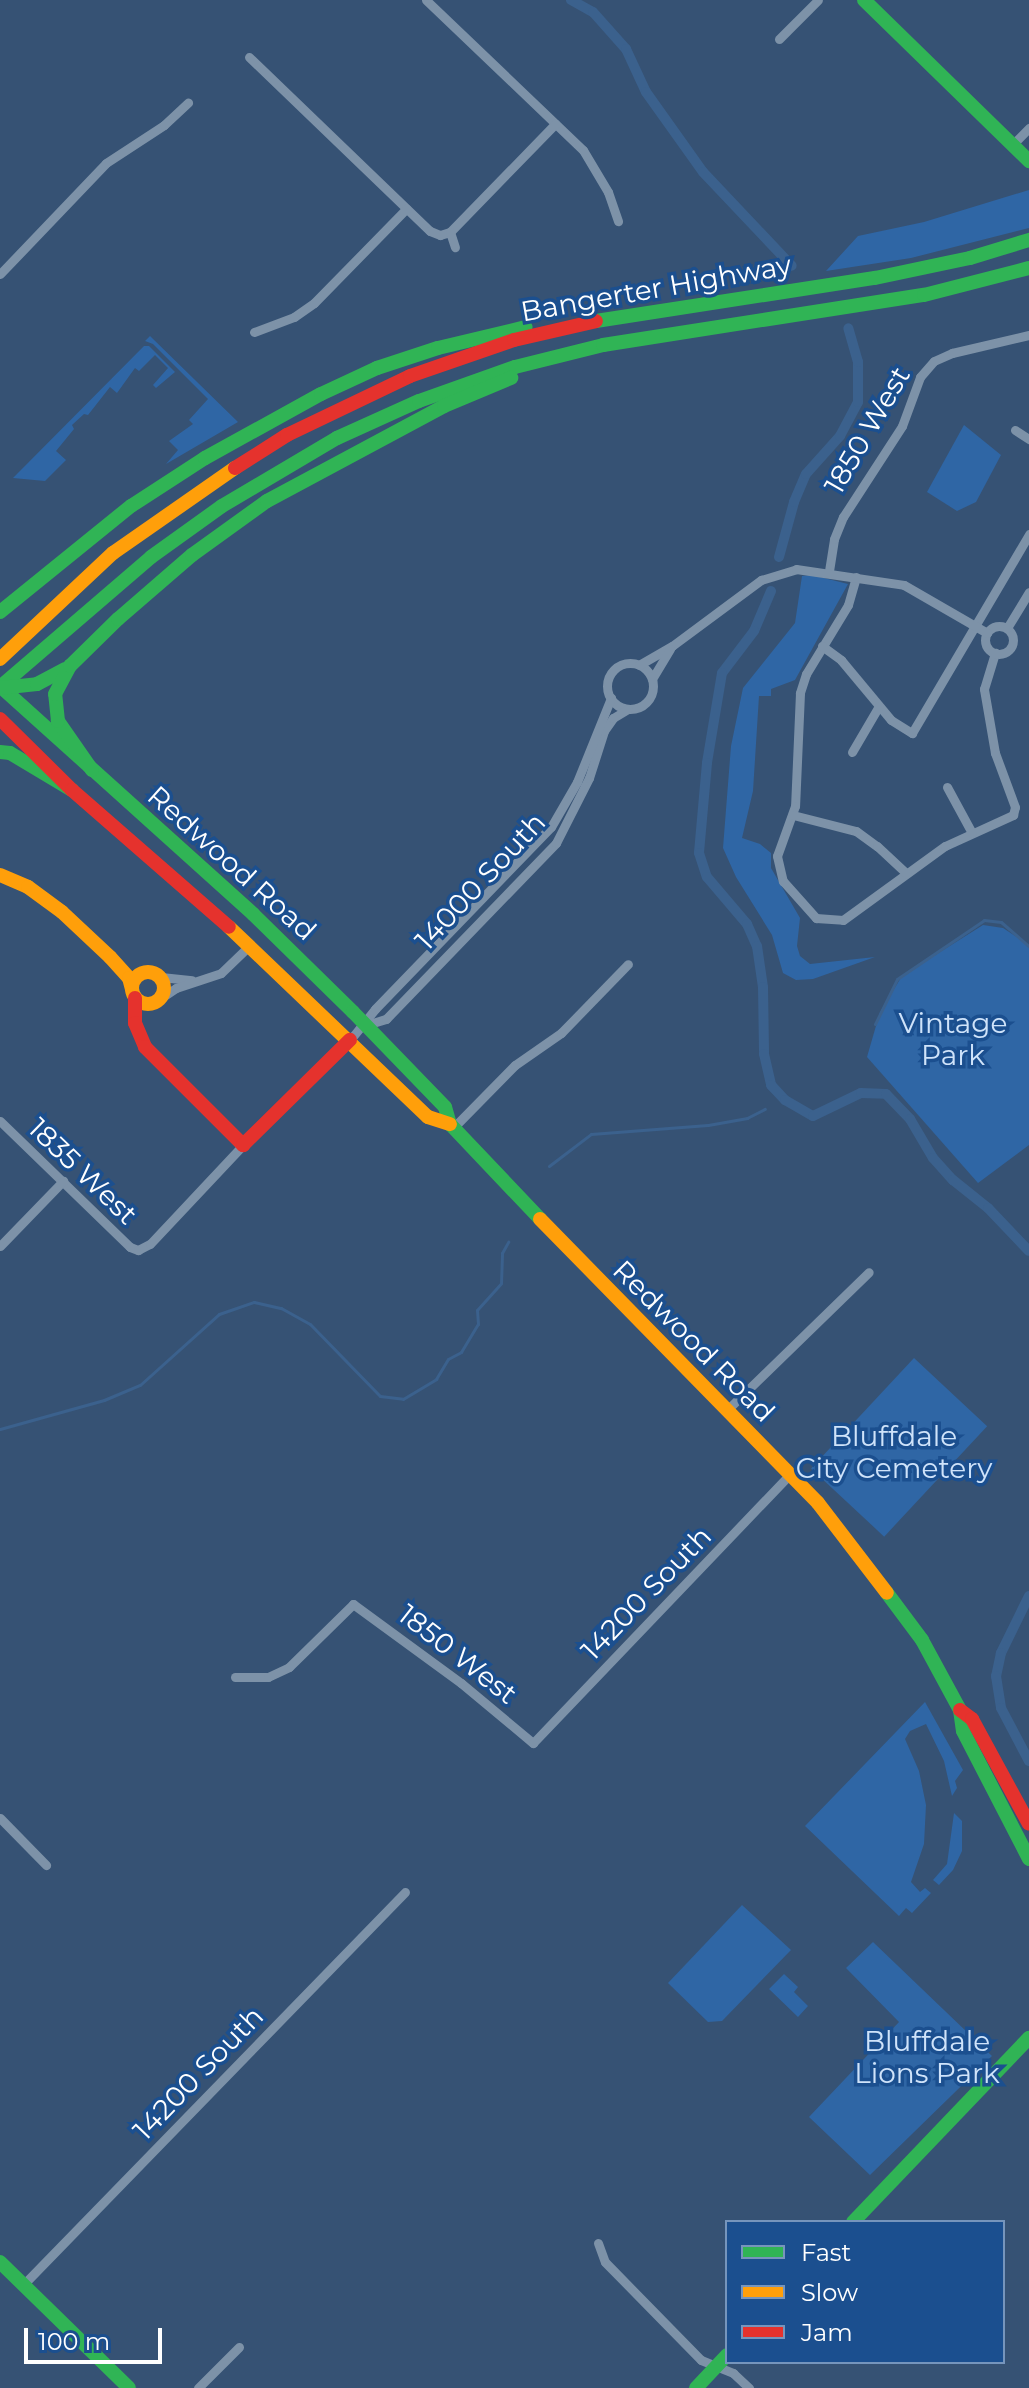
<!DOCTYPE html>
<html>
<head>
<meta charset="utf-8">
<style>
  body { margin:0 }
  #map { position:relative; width:1029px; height:2388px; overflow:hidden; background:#365274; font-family:Montserrat,sans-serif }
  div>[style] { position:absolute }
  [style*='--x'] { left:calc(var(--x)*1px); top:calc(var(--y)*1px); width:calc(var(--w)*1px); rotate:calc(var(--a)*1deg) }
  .green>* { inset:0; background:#2f66a5; transform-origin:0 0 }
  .stream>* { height:3px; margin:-1.5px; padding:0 1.5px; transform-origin:1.5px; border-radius:1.5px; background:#3b618d }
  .canal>* { height:10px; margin:-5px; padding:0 5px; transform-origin:5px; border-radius:5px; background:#3b618d }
  .street>* { height:9px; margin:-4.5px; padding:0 4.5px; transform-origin:4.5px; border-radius:4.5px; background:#7d92a8 }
  .street>.ring { margin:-4.5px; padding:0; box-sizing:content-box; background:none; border:9px solid #7d92a8; border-radius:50% }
  .fast>* { height:14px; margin:-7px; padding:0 7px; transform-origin:7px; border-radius:7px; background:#30b455 }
  .slow>* { height:14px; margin:-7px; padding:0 7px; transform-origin:7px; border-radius:7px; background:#ff9f0a }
  .slow>.ring { margin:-7px; padding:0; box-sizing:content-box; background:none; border:14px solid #ff9f0a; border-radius:50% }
  .jam>* { height:14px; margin:-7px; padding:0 7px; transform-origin:7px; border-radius:7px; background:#e5322d }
  span { translate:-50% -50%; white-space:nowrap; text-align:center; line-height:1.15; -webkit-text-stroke:7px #1b4f8f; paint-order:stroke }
  .street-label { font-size:28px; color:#fff }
  .park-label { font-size:28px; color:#cfe3fa }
  .legend { position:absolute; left:725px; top:2220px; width:280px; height:144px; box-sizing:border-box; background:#1b4f8f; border:2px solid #7695bc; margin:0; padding:10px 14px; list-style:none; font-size:24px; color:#fff }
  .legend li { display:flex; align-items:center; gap:16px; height:40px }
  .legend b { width:40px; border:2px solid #7695bc }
  .scale { position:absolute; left:24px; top:2328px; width:138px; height:36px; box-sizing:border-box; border:4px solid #fff; border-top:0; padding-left:10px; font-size:24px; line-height:28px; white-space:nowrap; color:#fff; -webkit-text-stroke:6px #1b4f8f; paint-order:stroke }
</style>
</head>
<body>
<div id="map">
  <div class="green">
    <div style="clip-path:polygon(1029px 190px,1029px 228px,911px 258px,826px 271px,858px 236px,924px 222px)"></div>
    <div style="clip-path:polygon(150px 336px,238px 422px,166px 464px,178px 450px,169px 441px,193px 424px,189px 420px,208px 399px,153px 344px,145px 341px)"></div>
    <div style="clip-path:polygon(144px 346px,149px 346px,175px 372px,156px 388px,153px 385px,168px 368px,155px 355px,139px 371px,135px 368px,117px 393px,110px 387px,88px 415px,84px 414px,72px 425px,74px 429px,56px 451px,66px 460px,45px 481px,13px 478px)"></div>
    <div style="clip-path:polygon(964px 425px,1001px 455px,976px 502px,957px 511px,927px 492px)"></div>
    <div style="clip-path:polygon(812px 575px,848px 584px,795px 680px,771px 689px,771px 696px,759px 696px,753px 791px,742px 838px,760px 844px,771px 853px,771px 868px,800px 918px,797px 946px,800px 956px,810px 964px,875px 957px,813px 979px,796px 980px,783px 973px,772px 935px,736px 877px,723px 848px,731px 746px,743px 688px,795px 623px,802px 576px)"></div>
    <div style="clip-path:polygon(983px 925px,1003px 928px,1029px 945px,1029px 1145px,978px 1183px,867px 1057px,880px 1012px,902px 976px)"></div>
    <div style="left:914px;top:1358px;width:100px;height:151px;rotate:43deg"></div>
    <div style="clip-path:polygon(925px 1702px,963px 1770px,955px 1781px,957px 1788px,952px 1796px,944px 1761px,926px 1724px,910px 1731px,905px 1739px,919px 1771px,926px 1805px,924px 1844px,911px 1882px,920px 1892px,925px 1888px,931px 1893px,912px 1913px,906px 1908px,899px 1916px,805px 1826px)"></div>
    <div style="clip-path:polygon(954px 1813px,962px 1821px,962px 1851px,953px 1870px,939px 1885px,933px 1880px,947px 1864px)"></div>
    <div style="clip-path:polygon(742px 1905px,791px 1950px,722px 2021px,708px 2022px,668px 1983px)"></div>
    <div style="clip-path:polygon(873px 1942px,992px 2056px,870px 2175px,809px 2117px,899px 2022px,846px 1968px)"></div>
    <div style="clip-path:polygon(784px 1974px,798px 1987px,794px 1992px,808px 2006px,798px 2017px,769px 1989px)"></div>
  </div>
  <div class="stream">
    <div style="--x:875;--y:1024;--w:50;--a:-63.9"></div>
    <div style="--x:897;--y:979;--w:105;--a:-34.1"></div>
    <div style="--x:984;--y:920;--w:17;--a:7"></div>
    <div style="--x:1001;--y:922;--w:37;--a:41"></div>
    <div style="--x:549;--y:1166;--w:53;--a:-37.3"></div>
    <div style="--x:591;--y:1134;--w:117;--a:-4.4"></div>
    <div style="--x:708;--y:1125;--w:40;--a:-10"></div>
    <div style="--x:747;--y:1118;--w:20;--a:-27"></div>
    <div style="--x:0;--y:1429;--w:108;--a:-15.6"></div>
    <div style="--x:104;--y:1400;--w:39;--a:-23"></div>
    <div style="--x:140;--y:1385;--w:106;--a:-41.9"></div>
    <div style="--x:219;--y:1314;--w:37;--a:-19"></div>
    <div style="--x:254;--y:1302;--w:28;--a:13"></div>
    <div style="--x:281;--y:1308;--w:33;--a:29"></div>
    <div style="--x:310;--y:1324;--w:100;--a:45.8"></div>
    <div style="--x:380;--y:1396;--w:23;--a:7"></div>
    <div style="--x:403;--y:1399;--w:39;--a:-31"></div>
    <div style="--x:436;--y:1379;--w:23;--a:-59"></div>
    <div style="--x:448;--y:1359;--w:15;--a:-28"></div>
    <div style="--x:461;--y:1352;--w:33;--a:-59"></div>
    <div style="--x:478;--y:1324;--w:14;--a:-94"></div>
    <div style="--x:477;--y:1310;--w:36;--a:-48"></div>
    <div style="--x:501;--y:1283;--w:30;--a:-88"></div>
    <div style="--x:502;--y:1253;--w:13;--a:-61"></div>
  </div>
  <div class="canal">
    <div style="--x:571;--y:0;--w:25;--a:29"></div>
    <div style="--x:593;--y:12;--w:50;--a:48.3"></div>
    <div style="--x:626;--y:49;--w:47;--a:65.1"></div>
    <div style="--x:646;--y:92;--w:98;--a:54.5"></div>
    <div style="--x:703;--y:172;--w:129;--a:46.6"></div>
    <div style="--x:779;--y:557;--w:57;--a:-74.7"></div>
    <div style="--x:794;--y:502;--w:30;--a:-67"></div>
    <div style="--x:806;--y:474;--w:51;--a:-48.2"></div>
    <div style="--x:840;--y:436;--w:38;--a:-62"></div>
    <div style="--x:858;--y:402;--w:40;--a:-90"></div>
    <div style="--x:858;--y:362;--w:35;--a:-106"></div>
    <div style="--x:771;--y:591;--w:43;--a:113"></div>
    <div style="--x:754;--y:631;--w:53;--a:127.3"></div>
    <div style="--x:722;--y:673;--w:91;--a:99.5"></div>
    <div style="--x:707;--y:763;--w:90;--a:95.1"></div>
    <div style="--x:699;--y:853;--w:25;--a:72"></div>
    <div style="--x:707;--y:877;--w:62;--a:49.6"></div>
    <div style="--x:747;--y:924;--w:24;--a:66"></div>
    <div style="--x:757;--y:946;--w:41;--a:81.7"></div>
    <div style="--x:763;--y:987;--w:67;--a:89.1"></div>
    <div style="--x:764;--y:1054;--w:32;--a:77"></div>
    <div style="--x:771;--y:1085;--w:21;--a:47"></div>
    <div style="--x:785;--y:1100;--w:32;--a:30"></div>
    <div style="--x:813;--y:1116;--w:53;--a:-25.6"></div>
    <div style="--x:861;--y:1093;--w:25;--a:2"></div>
    <div style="--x:886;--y:1094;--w:35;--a:46"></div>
    <div style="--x:910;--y:1119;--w:45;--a:59.5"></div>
    <div style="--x:933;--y:1158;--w:30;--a:48"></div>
    <div style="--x:953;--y:1180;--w:45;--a:38.7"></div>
    <div style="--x:988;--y:1208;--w:59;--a:46.4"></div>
    <div style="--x:1029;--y:1596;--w:64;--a:116.2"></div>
    <div style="--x:1001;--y:1653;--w:24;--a:102"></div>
    <div style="--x:996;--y:1676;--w:32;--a:81"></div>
    <div style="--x:1001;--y:1708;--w:60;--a:62.2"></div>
  </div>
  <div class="street">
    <div style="--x:426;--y:0;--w:217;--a:43.7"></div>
    <div style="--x:583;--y:150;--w:49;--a:59.2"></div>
    <div style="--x:608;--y:192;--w:31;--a:71"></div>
    <div style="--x:779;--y:39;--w:55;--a:-45"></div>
    <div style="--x:249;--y:57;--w:251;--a:43.9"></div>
    <div style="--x:430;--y:231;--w:11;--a:22"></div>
    <div style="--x:440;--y:235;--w:10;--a:-17"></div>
    <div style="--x:1013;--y:144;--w:23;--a:-45"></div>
    <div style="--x:450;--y:232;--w:151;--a:-45.8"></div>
    <div style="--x:450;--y:232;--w:16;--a:72"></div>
    <div style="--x:0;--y:274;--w:153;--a:-46.3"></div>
    <div style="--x:106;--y:163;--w:69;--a:-33.2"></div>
    <div style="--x:164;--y:125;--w:33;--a:-43"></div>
    <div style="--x:254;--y:332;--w:43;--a:-20.6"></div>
    <div style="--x:294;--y:317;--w:24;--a:-35"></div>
    <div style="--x:314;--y:303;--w:132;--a:-45.6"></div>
    <div style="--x:1015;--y:430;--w:17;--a:33"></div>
    <div style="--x:829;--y:571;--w:32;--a:-81"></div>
    <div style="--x:834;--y:539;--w:24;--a:-68"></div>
    <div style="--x:843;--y:517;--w:108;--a:-57"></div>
    <div style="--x:902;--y:426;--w:52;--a:-69.8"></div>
    <div style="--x:920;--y:377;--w:21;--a:-49"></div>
    <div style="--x:934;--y:361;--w:20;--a:-24"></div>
    <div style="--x:952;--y:353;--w:79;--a:-13.2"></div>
    <div style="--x:856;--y:577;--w:29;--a:106"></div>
    <div style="--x:848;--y:605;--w:81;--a:121.3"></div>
    <div style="--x:806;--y:674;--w:20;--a:108"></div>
    <div style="--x:800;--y:693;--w:113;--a:92.5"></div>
    <div style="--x:795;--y:806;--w:53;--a:109.8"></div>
    <div style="--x:777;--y:856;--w:26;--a:77"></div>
    <div style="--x:783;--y:881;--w:50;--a:48.3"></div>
    <div style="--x:816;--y:918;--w:27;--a:4"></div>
    <div style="--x:843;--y:920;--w:126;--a:-36"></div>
    <div style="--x:945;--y:846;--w:75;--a:-24.5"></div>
    <div style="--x:1013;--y:815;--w:8;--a:-76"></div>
    <div style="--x:1015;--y:807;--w:58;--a:-110.3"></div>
    <div style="--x:995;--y:753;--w:65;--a:-99.8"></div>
    <div style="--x:984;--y:689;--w:38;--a:-73"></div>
    <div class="ring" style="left:985px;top:626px;width:19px;height:19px"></div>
    <div style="--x:1007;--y:628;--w:42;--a:-58.6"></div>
    <div style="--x:822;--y:646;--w:24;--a:36"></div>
    <div style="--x:841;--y:660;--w:78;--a:50.2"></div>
    <div style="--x:891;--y:720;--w:25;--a:32"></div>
    <div style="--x:912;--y:733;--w:231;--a:-59.5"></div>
    <div class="ring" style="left:607px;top:663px;width:37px;height:37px"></div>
    <div style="--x:639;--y:665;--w:38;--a:-30"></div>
    <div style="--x:672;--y:646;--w:111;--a:-36.6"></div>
    <div style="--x:761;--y:580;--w:37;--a:-17"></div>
    <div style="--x:796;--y:569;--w:109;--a:8.4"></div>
    <div style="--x:904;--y:585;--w:96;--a:30"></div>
    <div style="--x:652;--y:679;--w:35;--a:-59"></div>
    <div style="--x:852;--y:752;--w:53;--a:-59.6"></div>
    <div style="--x:947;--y:787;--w:52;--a:61.5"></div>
    <div style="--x:793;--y:815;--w:65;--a:14.3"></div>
    <div style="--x:856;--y:831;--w:26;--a:36"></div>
    <div style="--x:877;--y:846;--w:40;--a:43"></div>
    <div style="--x:161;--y:977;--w:31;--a:6"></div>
    <div style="--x:161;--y:998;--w:18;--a:-34"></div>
    <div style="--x:176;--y:988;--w:47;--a:-18.4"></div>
    <div style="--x:221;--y:973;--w:40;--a:-44"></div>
    <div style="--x:366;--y:1025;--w:21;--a:-17"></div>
    <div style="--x:386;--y:1019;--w:245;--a:-46"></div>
    <div style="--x:556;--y:843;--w:73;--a:-63.1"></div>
    <div style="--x:589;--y:778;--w:49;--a:-72.3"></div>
    <div style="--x:604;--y:731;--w:16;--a:-55"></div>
    <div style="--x:613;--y:718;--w:17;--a:-31"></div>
    <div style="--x:350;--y:1040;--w:40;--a:-51"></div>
    <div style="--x:375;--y:1009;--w:253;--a:-46"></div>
    <div style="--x:551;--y:827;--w:52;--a:-60"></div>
    <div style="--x:577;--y:782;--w:91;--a:-68"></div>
    <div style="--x:0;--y:1121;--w:181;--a:44.1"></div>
    <div style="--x:130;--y:1247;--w:9;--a:21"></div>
    <div style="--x:138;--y:1250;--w:13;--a:-27"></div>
    <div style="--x:150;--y:1244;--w:136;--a:-46.8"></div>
    <div style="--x:453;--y:1128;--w:88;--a:-45.5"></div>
    <div style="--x:515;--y:1065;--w:56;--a:-34.8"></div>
    <div style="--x:561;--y:1033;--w:96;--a:-45.8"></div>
    <div style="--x:0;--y:1246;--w:91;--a:-45.9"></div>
    <div style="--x:726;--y:1411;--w:199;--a:-44.2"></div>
    <div style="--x:235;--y:1677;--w:33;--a:0"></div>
    <div style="--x:268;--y:1677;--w:23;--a:-25"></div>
    <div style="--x:289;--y:1667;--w:90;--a:-44.5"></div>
    <div style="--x:353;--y:1604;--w:134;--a:36.2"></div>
    <div style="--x:461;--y:1683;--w:94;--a:39.8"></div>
    <div style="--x:533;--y:1743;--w:372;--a:-46.3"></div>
    <div style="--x:0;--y:1818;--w:66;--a:45.6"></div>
    <div style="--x:598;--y:2243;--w:20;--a:70"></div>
    <div style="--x:605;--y:2262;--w:137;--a:45.6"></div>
    <div style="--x:701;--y:2360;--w:35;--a:22"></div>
    <div style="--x:733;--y:2373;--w:22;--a:43"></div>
    <div style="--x:23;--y:2285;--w:548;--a:-45.81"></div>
    <div style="--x:198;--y:2388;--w:58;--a:-45"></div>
  </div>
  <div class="fast">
    <div style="--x:864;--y:0;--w:231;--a:44.3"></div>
    <div style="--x:596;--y:321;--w:282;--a:-8.8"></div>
    <div style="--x:875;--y:278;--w:97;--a:-11.9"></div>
    <div style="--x:970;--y:258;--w:62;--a:-17"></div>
    <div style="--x:0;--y:612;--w:169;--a:-39"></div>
    <div style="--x:131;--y:506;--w:88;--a:-33"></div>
    <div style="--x:205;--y:458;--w:132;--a:-28.9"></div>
    <div style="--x:321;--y:394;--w:62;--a:-24.9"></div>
    <div style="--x:377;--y:368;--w:64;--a:-18.2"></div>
    <div style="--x:438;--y:348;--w:90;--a:-13.4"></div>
    <div style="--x:0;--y:686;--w:341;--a:42"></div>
    <div style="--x:253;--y:914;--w:140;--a:44.4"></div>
    <div style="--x:353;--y:1012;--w:132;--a:45.9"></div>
    <div style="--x:445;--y:1107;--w:18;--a:74"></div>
    <div style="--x:450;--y:1124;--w:131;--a:46.5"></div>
    <div style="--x:0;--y:687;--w:199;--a:-40.7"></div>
    <div style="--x:151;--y:557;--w:87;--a:-35.7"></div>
    <div style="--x:222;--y:506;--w:134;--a:-30.6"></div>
    <div style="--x:337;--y:438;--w:90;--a:-24.3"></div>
    <div style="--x:419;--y:401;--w:102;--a:-19.5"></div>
    <div style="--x:515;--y:367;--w:91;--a:-14"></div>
    <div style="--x:603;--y:345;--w:325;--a:-8.9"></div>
    <div style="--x:924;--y:295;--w:108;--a:-14.4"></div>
    <div style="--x:0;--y:688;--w:37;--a:-6"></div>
    <div style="--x:37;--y:684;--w:32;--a:-28"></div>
    <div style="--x:0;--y:752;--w:10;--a:6"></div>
    <div style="--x:10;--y:753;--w:72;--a:30.8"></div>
    <div style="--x:92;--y:770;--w:60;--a:-124.8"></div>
    <div style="--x:58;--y:721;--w:27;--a:-96"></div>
    <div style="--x:55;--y:694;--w:32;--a:-62"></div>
    <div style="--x:70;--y:666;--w:67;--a:-44.4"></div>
    <div style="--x:118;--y:619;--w:98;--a:-40.9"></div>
    <div style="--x:192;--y:555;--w:92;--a:-35.8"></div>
    <div style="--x:267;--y:501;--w:201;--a:-28.2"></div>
    <div style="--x:444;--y:406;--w:73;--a:-22.7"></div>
    <div style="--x:887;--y:1593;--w:59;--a:53.3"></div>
    <div style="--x:922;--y:1640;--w:80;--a:61.5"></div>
    <div style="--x:960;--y:1710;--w:21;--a:82"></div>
    <div style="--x:963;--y:1731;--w:144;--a:62.7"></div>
    <div style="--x:853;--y:2222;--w:255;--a:-46.3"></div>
    <div style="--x:0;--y:2262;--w:180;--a:44.3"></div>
    <div style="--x:696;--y:2388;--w:45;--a:-46.8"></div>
  </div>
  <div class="slow">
    <div style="--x:0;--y:659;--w:155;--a:-43.2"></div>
    <div style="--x:113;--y:553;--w:149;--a:-34.9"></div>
    <div style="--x:0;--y:875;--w:30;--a:23"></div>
    <div style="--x:28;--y:887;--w:42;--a:36.3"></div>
    <div style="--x:62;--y:912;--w:66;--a:43.2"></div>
    <div style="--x:110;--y:957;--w:28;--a:48"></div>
    <div style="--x:129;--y:978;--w:11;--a:75"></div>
    <div style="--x:229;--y:927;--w:275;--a:43.7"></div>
    <div style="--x:428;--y:1117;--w:23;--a:18"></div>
    <div class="ring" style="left:132px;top:972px;width:18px;height:18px"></div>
    <div style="--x:540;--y:1219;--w:397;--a:45.6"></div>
    <div style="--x:818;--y:1503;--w:113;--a:52.5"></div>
  </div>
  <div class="jam">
    <div style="--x:235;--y:468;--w:62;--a:-32.4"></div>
    <div style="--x:287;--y:435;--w:136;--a:-25.6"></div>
    <div style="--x:410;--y:376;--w:110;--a:-19.1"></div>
    <div style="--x:514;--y:340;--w:84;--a:-13"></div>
    <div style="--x:0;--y:719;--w:101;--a:44.6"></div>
    <div style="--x:72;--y:790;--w:208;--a:41.1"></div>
    <div style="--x:135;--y:998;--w:25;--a:90"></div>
    <div style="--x:135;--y:1023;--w:26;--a:67"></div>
    <div style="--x:145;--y:1047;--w:139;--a:45"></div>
    <div style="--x:243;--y:1145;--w:150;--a:-44.5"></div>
    <div style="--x:960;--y:1710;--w:15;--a:37"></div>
    <div style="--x:972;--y:1719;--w:119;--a:61.5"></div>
  </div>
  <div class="street-label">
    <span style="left:656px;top:288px;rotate:-10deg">Bangerter Highway</span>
    <span style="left:867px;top:430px;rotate:-60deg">1850 West</span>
    <span style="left:232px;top:863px;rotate:42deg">Redwood Road</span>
    <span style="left:480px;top:881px;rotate:-47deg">14000 South</span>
    <span style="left:83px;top:1171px;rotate:44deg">1835 West</span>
    <span style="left:694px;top:1341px;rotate:45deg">Redwood Road</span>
    <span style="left:646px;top:1593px;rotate:-46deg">14200 South</span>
    <span style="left:458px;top:1654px;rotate:38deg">1850 West</span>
    <span style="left:198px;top:2073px;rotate:-46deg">14200 South</span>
  </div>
  <div class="park-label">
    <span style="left:953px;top:1039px">Vintage<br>Park</span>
    <span style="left:894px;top:1452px">Bluffdale<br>City Cemetery</span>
    <span style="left:927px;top:2057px">Bluffdale<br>Lions Park</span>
  </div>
  <ul class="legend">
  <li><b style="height:10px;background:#30b455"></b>Fast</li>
  <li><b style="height:10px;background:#ff9f0a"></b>Slow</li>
  <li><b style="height:10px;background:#e5322d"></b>Jam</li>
  </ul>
  <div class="scale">100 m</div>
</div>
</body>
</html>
